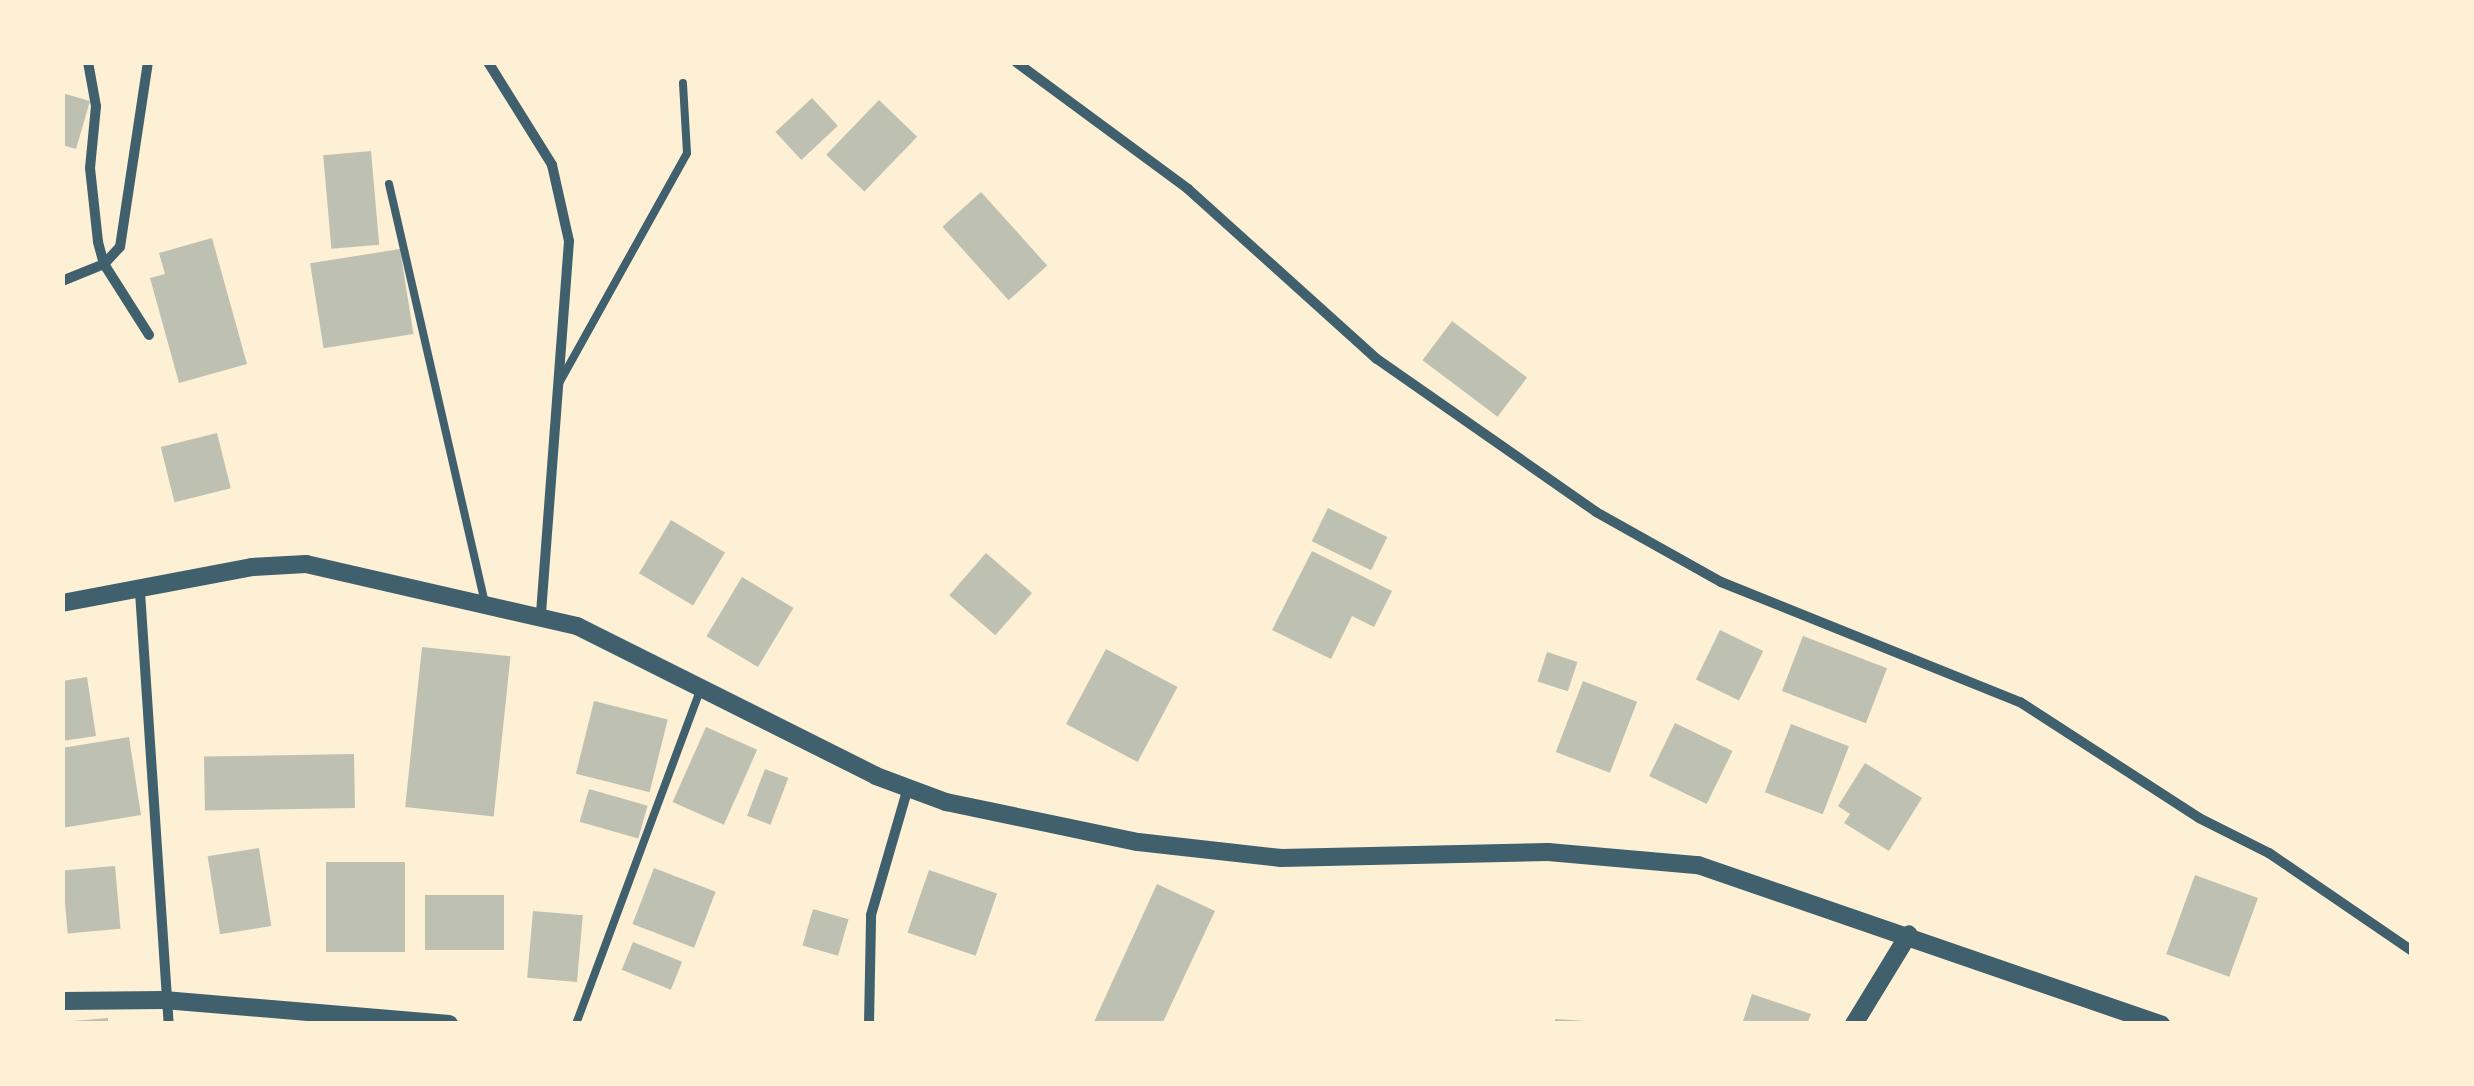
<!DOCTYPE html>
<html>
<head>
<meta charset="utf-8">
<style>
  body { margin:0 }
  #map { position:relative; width:2474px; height:1086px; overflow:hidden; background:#fdf0d5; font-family:Jost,sans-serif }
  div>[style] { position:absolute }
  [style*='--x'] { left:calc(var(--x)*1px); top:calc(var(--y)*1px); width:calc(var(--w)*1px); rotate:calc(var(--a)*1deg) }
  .building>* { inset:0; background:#bec0b2; transform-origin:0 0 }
  .service>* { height:8px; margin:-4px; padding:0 4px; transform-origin:4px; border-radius:4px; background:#3f606c }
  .minor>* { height:10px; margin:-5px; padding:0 5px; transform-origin:5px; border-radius:5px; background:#3f606c }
  .tertiary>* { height:18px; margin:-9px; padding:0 9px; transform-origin:9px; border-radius:9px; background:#3f606c }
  span { translate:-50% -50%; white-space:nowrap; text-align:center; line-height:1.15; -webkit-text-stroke:10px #fdf0d5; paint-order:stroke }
  .frame { position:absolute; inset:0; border:65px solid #fdf0d5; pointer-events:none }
</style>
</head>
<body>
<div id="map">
  <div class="building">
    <div style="clip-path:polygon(62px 93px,90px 101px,76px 149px,62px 145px)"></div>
    <div style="left:812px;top:98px;width:38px;height:50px;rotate:47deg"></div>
    <div style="left:879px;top:100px;width:53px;height:76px;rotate:44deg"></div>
    <div style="left:371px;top:151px;width:94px;height:48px;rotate:85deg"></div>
    <div style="left:981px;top:192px;width:99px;height:52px;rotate:48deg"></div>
    <div style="clip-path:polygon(212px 238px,247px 364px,179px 383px,150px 278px,165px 274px,159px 253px)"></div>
    <div style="left:400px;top:249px;width:86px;height:91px;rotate:81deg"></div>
    <div style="left:1452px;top:321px;width:94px;height:49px;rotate:37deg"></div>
    <div style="left:217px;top:433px;width:57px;height:58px;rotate:76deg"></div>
    <div style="left:1328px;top:508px;width:66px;height:37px;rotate:26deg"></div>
    <div style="left:671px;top:520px;width:63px;height:62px;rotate:31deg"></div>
    <div style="clip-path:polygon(1312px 551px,1392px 591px,1374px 627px,1352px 616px,1331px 659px,1272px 630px)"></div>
    <div style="left:986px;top:553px;width:61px;height:56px;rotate:41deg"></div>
    <div style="left:742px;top:577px;width:60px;height:69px;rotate:31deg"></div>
    <div style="left:1720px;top:630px;width:48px;height:55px;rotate:26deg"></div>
    <div style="left:1803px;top:636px;width:90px;height:59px;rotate:21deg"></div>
    <div style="left:422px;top:647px;width:89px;height:161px;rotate:6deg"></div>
    <div style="left:1106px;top:649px;width:81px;height:85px;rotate:28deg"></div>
    <div style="left:1547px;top:652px;width:32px;height:31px;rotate:18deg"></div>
    <div style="clip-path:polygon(87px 677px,96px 736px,62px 741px,62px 681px)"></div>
    <div style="left:1583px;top:681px;width:58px;height:76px;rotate:21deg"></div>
    <div style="left:594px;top:701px;width:76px;height:75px;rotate:14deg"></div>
    <div style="left:1675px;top:723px;width:64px;height:59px;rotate:26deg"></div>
    <div style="left:1791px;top:724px;width:62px;height:73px;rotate:21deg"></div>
    <div style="left:706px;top:727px;width:56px;height:82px;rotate:24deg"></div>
    <div style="clip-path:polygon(129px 737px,141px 815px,62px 828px,62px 748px)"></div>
    <div style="left:354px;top:754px;width:54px;height:150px;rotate:89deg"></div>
    <div style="clip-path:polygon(1865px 763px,1922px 798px,1889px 851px,1844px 823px,1850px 814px,1838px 806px)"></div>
    <div style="left:765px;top:769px;width:25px;height:50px;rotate:21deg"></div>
    <div style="left:589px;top:789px;width:61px;height:34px;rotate:16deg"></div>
    <div style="left:259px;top:848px;width:79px;height:52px;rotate:81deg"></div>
    <div style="left:326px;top:862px;width:79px;height:90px"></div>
    <div style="left:115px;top:866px;width:63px;height:53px;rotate:85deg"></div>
    <div style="left:654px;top:868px;width:66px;height:60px;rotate:21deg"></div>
    <div style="left:929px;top:870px;width:72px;height:66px;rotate:19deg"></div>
    <div style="left:2195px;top:875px;width:67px;height:84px;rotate:20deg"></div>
    <div style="clip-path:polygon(1157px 884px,1215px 911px,1162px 1024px,1093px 1024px)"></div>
    <div style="left:504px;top:895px;width:55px;height:79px;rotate:90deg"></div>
    <div style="left:813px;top:909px;width:37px;height:38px;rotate:16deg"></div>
    <div style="left:533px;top:911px;width:50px;height:67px;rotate:5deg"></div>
    <div style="left:633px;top:942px;width:53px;height:30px;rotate:22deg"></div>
    <div style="clip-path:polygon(1752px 994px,1811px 1014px,1807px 1024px,1742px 1024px)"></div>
    <div style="clip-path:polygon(108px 1018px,108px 1024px,73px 1024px,73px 1021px)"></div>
    <div style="clip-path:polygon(1555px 1019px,1586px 1021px,1586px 1024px,1555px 1024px)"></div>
  </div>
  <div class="service">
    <div style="--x:389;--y:184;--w:430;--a:77.1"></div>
    <div style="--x:558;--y:385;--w:265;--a:-60.9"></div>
    <div style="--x:687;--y:153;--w:70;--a:-93.3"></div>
    <div style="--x:576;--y:1024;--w:356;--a:-69.6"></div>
  </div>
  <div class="minor">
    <div style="--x:88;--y:62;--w:45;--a:79.7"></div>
    <div style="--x:96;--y:106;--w:62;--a:95.5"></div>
    <div style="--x:90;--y:168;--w:74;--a:83.8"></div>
    <div style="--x:98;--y:242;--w:23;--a:75"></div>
    <div style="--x:104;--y:264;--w:84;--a:57.6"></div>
    <div style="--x:488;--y:62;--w:121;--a:58.1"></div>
    <div style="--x:552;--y:165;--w:78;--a:77.4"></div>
    <div style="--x:569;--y:241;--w:376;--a:94.3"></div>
    <div style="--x:1016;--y:62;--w:214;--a:36.4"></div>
    <div style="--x:1188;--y:189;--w:254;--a:42"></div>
    <div style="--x:1377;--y:359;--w:267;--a:34.9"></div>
    <div style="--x:1596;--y:512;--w:143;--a:29.2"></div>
    <div style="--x:1721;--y:582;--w:322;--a:21.9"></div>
    <div style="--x:2020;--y:702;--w:213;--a:32.9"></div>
    <div style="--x:2199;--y:818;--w:78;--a:26.6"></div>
    <div style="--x:2269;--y:853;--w:173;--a:34.4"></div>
    <div style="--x:62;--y:281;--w:45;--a:-22"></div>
    <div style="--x:104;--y:264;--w:23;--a:-47"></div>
    <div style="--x:120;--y:247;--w:187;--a:-81.4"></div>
    <div style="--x:140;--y:592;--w:433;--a:86.2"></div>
    <div style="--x:869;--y:1024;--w:109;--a:-88.9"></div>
    <div style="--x:871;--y:915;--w:132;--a:-73.8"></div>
  </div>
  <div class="tertiary">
    <div style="--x:62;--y:603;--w:193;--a:-10.7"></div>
    <div style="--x:252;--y:567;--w:54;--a:-3.2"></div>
    <div style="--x:306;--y:564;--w:278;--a:12.9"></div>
    <div style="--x:577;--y:626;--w:335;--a:26.6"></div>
    <div style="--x:876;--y:776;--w:75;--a:20.4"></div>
    <div style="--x:946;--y:802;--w:196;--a:11.8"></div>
    <div style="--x:1138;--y:842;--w:144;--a:6.4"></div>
    <div style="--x:1281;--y:858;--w:267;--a:-1.3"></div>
    <div style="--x:1548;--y:852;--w:151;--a:5"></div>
    <div style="--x:1698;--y:865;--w:490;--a:19"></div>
    <div style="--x:62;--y:1001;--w:102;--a:-0.6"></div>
    <div style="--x:164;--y:1000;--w:286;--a:4.8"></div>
    <div style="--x:1854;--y:1024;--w:105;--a:-58.6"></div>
  </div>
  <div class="frame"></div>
</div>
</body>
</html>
